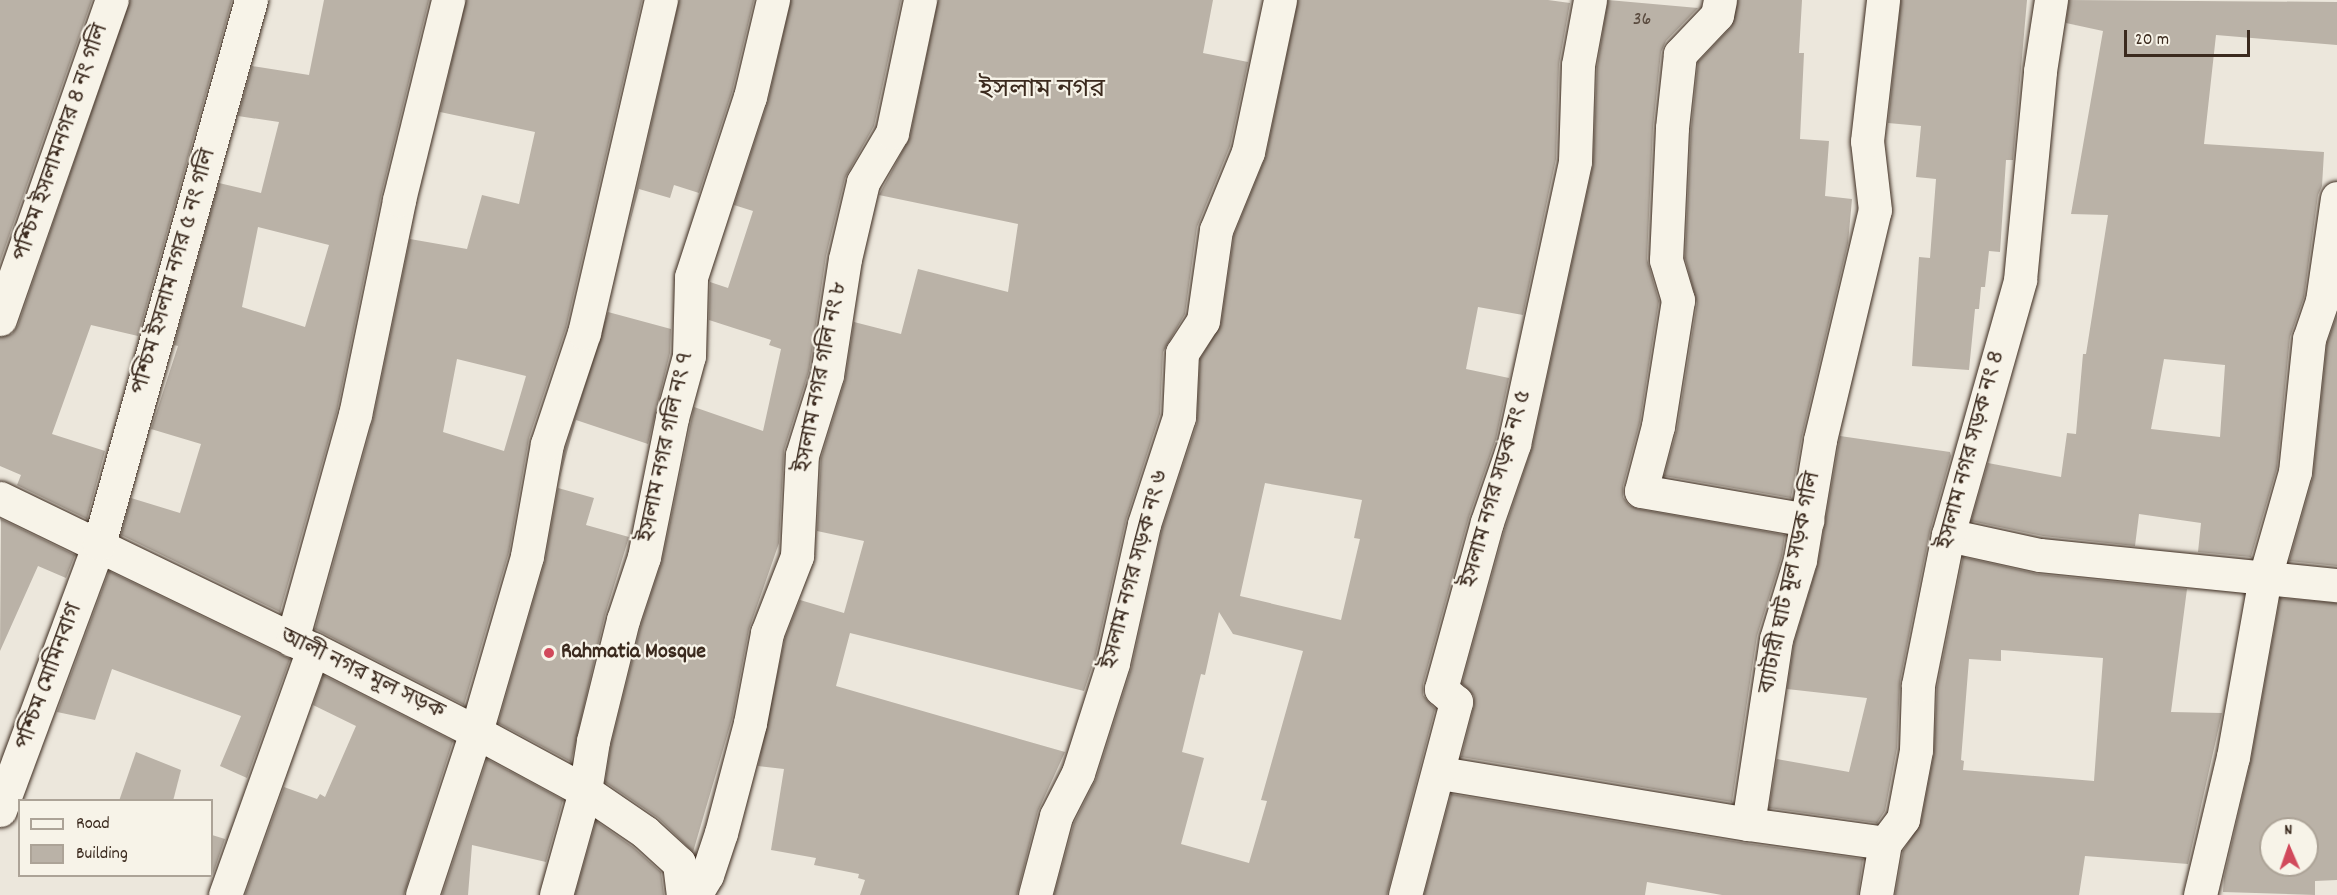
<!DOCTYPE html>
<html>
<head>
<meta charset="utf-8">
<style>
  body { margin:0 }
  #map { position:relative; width:2337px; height:895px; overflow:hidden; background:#ece7dc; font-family:Dekko,"Noto Sans Bengali",sans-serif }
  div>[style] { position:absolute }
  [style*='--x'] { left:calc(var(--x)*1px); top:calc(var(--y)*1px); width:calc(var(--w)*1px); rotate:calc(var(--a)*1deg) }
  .building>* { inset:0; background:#bab2a7 }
  .roads { filter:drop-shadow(0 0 2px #3b2a1e) drop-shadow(0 0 2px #3b2a1e) }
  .street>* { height:33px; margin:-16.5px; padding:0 16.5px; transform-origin:16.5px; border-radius:16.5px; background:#f7f3e8 }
  .dots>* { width:16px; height:16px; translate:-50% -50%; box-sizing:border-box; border:3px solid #f7f3e8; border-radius:50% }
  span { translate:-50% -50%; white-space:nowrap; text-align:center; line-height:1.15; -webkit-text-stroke:4.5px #f7f3e8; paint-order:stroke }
  .number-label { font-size:20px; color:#5b4c40 }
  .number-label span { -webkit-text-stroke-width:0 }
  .street-label { font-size:22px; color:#3b2a1e }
  .poi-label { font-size:22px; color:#3b2a1e; font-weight:700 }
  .left { translate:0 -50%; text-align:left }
  .quarter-label { font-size:26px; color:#3b2a1e }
  .legend { position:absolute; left:18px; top:799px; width:195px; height:78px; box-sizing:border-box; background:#f7f3e8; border:2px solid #aca397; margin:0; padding:8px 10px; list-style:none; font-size:18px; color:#3b2a1e }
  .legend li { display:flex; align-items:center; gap:12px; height:30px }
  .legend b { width:30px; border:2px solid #aca397 }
  .north { position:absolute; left:2259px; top:817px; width:60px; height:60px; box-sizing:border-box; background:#f7f3e8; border:2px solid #aca397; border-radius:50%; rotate:358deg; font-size:16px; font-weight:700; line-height:24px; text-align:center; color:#3b2a1e }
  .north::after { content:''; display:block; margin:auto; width:21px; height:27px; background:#d1495b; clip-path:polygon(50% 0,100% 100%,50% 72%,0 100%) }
  .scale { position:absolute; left:2124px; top:30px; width:126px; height:27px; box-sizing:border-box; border:3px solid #3b2a1e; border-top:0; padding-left:8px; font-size:18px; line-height:21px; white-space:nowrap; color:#3b2a1e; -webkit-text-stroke:4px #f7f3e8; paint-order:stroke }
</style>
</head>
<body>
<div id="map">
  <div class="building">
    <div style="clip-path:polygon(0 0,92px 0,0 262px)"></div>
    <div style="clip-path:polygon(130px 0,232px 0,138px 336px,91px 325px,52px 434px,105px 451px,87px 519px,17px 485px,21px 475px,0 466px,0 337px,12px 334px,18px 325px)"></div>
    <div style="clip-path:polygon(evenodd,324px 0,429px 0,381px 196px,337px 411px,280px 612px,121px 535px,131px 498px,180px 513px,201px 444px,151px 429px,178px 346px,174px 345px,219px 183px,261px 193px,279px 122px,238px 116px,252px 66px,309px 75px,324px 0,258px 227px,329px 245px,305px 327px,242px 307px,258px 227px)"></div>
    <div style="clip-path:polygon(evenodd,466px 0,642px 0,566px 328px,529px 438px,509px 552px,464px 705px,315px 629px,373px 420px,410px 239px,467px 249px,482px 195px,519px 204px,535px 132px,440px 112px,466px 0,457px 359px,526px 376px,504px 451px,443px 432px,457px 359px)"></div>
    <div style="clip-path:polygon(679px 0,754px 0,732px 92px,699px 193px,674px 185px,670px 198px,639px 189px,627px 233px)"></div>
    <div style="clip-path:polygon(791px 0,901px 0,874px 126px,845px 178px,826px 256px,809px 371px,784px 450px,779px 543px,749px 629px,732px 719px,693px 852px,658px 818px,605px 782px,611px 745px,641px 625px,662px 561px,694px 407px,763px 431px,781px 349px,769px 345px,771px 340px,709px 320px,710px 282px,728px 288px,753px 211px,734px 205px,768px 101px)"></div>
    <div style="clip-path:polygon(938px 0,1213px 0,1203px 53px,1248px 62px,1230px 146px,1197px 227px,1185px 314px,1163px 352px,1160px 414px,1126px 520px,1095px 658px,1084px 691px,850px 633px,836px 686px,1065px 752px,1038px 811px,1017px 895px,860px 895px,865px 880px,858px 878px,859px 874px,814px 865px,816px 858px,771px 850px,784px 769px,758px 766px,785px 638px,800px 600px,844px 613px,864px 541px,817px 531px,821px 458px,845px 380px,854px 322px,901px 334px,918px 269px,1008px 292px,1018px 224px,879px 195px,910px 137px)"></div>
    <div style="clip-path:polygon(evenodd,1298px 0,1548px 0,1570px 3px,1559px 64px,1556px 159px,1523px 315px,1478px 307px,1466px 369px,1509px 378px,1496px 439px,1469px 517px,1423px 684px,1423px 695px,1435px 709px,1387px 895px,1054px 895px,1074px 823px,1096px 779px,1131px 669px,1162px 529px,1197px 423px,1200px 359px,1221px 324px,1234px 235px,1266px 156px,1298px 0,1265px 483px,1362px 500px,1354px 538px,1360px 539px,1341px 620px,1240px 596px,1265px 483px,1298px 0,1219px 612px,1233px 634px,1303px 651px,1261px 800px,1267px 801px,1249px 863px,1181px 844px,1204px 758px,1182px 752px,1201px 674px,1205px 675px,1219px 612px)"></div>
    <div style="clip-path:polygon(1608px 0,1698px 8px,1666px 41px,1661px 52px,1653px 127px,1647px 259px,1659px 301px,1640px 422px,1623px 486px,1623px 497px,1629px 505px,1638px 509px,1785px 535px,1782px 556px,1757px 636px,1732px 802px,1461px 757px,1474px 706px,1474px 696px,1462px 683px,1505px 528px,1532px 448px,1593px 165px,1597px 67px)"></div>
    <div style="clip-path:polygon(1738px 0,1802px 0,1799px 53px,1804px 53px,1800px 139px,1829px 141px,1825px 196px,1852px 199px,1848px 243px,1802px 436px,1791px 498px,1664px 476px,1677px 429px,1697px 303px,1685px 258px,1691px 129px,1698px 62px,1731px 27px)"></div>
    <div style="clip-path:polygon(1901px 0,2027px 0,2013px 160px,2006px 160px,2000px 252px,1989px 251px,1985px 287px,1981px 287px,1979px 309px,1975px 309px,1969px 370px,1912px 366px,1919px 257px,1930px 258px,1936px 179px,1916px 177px,1921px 126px,1888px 123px)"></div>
    <div style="clip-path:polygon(evenodd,2069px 0,2337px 2px,2337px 45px,2216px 35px,2204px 144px,2324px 152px,2322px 186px,2318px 195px,2304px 297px,2290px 337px,2277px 468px,2251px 557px,2198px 552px,2201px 523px,2139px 514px,2135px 546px,2043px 536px,1971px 521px,1988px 463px,2061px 477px,2067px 433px,2076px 434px,2083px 354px,2086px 354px,2108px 215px,2071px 214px,2103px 31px,2066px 23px,2069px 0,2164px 359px,2225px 365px,2220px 437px,2151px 429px,2164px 359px)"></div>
    <div style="clip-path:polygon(608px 312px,671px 329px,670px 353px,648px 444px,576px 420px,559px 481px,565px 449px)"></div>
    <div style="clip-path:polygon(2337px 315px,2337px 566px,2289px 561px,2313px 477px,2327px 343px)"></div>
    <div style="clip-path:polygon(1840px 436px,1950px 452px,1951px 456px,1930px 531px,1900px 681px,1897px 748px,1885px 811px,1877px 823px,1769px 808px,1777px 759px,1849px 772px,1867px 698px,1787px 689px,1794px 643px,1818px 563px)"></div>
    <div style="clip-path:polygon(558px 488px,594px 498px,586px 525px,629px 537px,605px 615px,571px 762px,498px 723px,545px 561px)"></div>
    <div style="clip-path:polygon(1px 519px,75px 555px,66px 578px,38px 566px,0 651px)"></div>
    <div style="clip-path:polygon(evenodd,1963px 557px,2038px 574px,2187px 589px,2171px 712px,2222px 713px,2188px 864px,2085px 856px,2079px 895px,1895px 895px,1903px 851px,1921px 822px,1934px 753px,1937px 687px,1963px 557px,2001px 650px,2103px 658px,2094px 781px,1963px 770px,1964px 761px,1961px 760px,1969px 659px,2001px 661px,2001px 650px)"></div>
    <div style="clip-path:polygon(109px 571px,290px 659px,247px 778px,220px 766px,241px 716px,112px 669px,95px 720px,57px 712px)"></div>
    <div style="clip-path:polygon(evenodd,2280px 598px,2337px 603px,2337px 880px,2315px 881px,2315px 895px,2223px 892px,2224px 877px,2251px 760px,2280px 598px,2271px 829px,2307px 829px,2307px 865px,2271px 865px,2271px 829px)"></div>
    <div style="clip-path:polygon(323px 675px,453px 741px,404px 895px,245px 895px,284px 787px,317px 799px,320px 794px,325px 797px,356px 726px,313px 705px)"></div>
    <div style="clip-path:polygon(136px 752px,181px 770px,173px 801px,119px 801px)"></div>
    <div style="clip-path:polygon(487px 759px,563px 800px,546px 862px,472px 845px,468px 895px,442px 895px)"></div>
    <div style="clip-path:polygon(1451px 794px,1745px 843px,1863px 859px,1858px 895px,1722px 895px,1647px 882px,1645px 895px,1424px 895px)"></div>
    <div style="clip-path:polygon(596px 821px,633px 847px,661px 872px,664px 895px,575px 895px)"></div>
    <div style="clip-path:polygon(212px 835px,225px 839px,213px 874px,212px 873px)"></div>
  </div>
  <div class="roads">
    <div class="street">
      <div style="--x:1720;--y:0;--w:15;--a:101"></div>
      <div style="--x:1717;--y:15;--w:54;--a:133.5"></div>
      <div style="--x:1680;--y:54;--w:74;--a:96.2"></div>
      <div style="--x:1672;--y:128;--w:132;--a:92.6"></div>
      <div style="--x:1666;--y:260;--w:42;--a:73.3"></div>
      <div style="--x:1678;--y:300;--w:128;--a:99"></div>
      <div style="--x:1658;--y:426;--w:67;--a:104.7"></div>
      <div style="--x:1641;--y:491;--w:169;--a:9.9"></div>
      <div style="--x:0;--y:319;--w:338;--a:-70.7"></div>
      <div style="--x:0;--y:498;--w:348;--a:25.8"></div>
      <div style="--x:313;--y:649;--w:183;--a:27"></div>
      <div style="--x:476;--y:732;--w:124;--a:28.4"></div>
      <div style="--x:585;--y:791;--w:73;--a:34.3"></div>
      <div style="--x:645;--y:832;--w:46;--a:42.4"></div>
      <div style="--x:679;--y:863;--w:32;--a:83"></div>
      <div style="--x:1948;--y:535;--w:94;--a:12.3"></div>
      <div style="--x:2040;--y:555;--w:299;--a:5.8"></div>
      <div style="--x:292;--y:640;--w:234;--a:-74.4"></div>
      <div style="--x:355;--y:415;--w:219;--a:-78.4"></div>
      <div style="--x:399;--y:200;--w:206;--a:-76.2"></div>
      <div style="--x:1440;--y:773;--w:312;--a:9.4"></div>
      <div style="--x:1748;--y:824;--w:187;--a:-81.4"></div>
      <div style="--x:1776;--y:639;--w:83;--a:-73.1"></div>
      <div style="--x:1800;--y:560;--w:122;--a:-80.5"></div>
      <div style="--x:1820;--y:440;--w:236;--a:-76.6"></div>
      <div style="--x:1875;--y:210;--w:69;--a:-96.6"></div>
      <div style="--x:1867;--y:141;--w:142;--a:-83.5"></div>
      <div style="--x:0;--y:810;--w:284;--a:-69.6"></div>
      <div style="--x:99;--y:544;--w:565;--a:-74.39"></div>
      <div style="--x:1748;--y:824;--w:138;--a:7.9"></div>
      <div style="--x:225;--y:895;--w:261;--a:-70.3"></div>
      <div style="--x:422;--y:895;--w:172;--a:-71.7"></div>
      <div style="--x:476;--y:732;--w:183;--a:-73.8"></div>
      <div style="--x:527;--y:556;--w:114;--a:-79.9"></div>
      <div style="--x:547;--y:444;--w:117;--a:-71.6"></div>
      <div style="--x:584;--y:333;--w:342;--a:-77"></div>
      <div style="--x:556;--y:895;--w:108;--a:-74.4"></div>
      <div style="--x:585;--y:791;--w:51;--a:-80.9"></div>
      <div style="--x:593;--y:741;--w:125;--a:-76.1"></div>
      <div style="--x:623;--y:620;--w:66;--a:-71.6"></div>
      <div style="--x:644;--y:557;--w:142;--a:-78.6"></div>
      <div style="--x:672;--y:418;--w:64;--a:-74.7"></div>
      <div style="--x:689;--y:356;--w:79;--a:-88.5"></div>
      <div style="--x:691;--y:277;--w:189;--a:-71.9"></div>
      <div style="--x:750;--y:97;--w:100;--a:-76.7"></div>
      <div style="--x:695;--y:895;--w:23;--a:-59"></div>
      <div style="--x:707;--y:875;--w:44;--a:-71.6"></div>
      <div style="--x:721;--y:833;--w:114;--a:-75.2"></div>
      <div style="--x:750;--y:723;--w:92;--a:-79.3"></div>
      <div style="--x:767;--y:633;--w:83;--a:-68.7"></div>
      <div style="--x:797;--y:556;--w:101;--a:-87.2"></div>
      <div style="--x:802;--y:455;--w:84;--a:-72.6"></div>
      <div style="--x:827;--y:375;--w:117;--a:-81.2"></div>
      <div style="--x:845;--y:259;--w:79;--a:-76.8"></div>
      <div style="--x:863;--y:182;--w:57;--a:-59.4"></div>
      <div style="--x:892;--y:133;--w:136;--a:-78.1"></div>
      <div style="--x:1035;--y:895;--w:82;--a:-75.1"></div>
      <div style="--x:1056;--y:816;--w:48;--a:-62.9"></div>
      <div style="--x:1078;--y:773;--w:115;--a:-72.3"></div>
      <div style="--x:1113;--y:663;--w:142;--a:-77.4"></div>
      <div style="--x:1144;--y:524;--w:113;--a:-71.9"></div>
      <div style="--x:1179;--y:417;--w:64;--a:-87.3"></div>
      <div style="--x:1182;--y:353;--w:38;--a:-57"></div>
      <div style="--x:1203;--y:321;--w:92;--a:-81.9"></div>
      <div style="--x:1216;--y:230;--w:84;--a:-67.7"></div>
      <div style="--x:1248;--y:152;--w:155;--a:-78.1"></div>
      <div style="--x:1405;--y:895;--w:200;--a:-75.2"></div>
      <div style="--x:1456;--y:702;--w:20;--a:-139"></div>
      <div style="--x:1441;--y:689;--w:173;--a:-74.6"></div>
      <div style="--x:1487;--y:522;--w:83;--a:-70.9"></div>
      <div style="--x:1514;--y:444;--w:289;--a:-77.8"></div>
      <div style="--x:1575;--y:161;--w:96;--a:-88.2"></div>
      <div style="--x:1578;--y:65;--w:66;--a:-79.5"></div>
      <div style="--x:1876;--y:895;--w:53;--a:-80.2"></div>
      <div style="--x:1885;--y:843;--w:30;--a:-53"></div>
      <div style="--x:1903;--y:819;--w:70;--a:-79.3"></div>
      <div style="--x:1916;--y:750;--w:65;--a:-88.2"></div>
      <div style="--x:1918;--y:685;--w:153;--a:-78.7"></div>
      <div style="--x:1948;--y:535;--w:265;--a:-74.2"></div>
      <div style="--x:2020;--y:280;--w:210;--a:-84.5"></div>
      <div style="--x:2040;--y:71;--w:72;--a:-81.2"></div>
      <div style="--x:2200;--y:895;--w:142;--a:-76.6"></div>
      <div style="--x:2233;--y:757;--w:183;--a:-79.9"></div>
      <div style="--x:2265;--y:577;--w:109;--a:-74.1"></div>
      <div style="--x:2295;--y:472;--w:134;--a:-84"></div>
      <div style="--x:2309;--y:339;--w:40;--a:-71.1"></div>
      <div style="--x:2322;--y:301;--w:104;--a:-81.7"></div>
    </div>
  </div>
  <div class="dots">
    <div style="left:549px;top:653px;background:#d1495b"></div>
  </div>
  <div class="number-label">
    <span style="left:1642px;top:20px">36</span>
  </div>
  <div class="street-label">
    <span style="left:62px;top:143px;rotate:-71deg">পশ্চিম ইসলামনগর ৪ নং গলি</span>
    <span style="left:175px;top:272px;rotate:-74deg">পশ্চিম ইসলাম নগর ৫ নং গলি</span>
    <span style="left:822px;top:377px;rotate:-79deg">ইসলাম নগর গলি নং ৮</span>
    <span style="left:667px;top:447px;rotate:-78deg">ইসলাম নগর গলি নং ৭</span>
    <span style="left:1972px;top:450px;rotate:-75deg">ইসলাম নগর সড়ক নং ৪</span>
    <span style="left:1497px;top:489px;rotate:-74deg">ইসলাম নগর সড়ক নং ৫</span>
    <span style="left:1136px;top:570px;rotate:-75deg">ইসলাম নগর সড়ক নং ৬</span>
    <span style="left:1791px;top:583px;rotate:-78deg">ব্যাটারী ঘাট মূল সড়ক গলি</span>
    <span style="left:362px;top:675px;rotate:26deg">আলী নগর মূল সড়ক</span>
    <span style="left:50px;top:677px;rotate:-70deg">পশ্চিম মোমিনবাগ</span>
  </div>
  <div class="poi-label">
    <span class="left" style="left:561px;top:653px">Rahmatia Mosque</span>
  </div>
  <div class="quarter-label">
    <span style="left:1042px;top:91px">ইসলাম নগর</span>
  </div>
  <ul class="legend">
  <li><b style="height:8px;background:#f7f3e8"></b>Road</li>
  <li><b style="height:16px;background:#bab2a7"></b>Building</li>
  </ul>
  <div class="north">N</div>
  <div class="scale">20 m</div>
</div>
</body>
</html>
